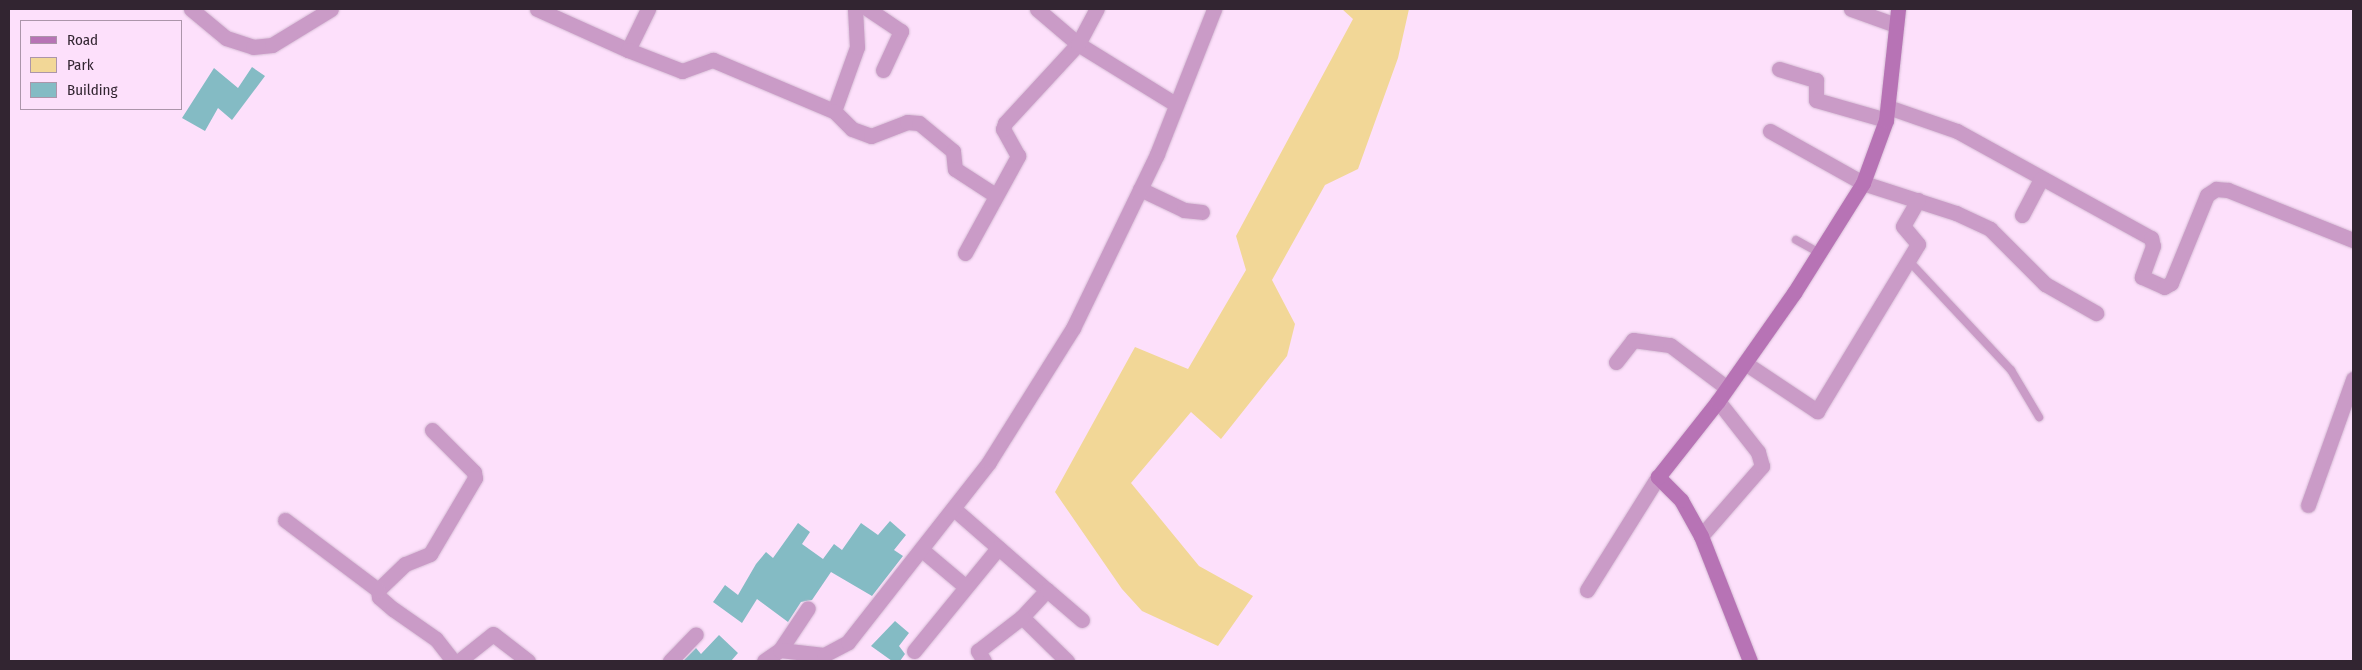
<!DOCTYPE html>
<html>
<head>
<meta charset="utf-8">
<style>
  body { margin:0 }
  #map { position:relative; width:2362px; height:670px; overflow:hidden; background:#fde0fb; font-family:"Fira Sans Condensed",sans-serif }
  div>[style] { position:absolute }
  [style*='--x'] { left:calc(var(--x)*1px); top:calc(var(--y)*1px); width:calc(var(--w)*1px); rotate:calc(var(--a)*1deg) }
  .green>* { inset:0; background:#f2d797 }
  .building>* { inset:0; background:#84bbc4 }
  .roads { filter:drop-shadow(0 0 1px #d8bed7) drop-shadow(0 0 1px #d8bed7) }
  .lane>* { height:8px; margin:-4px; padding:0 4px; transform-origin:4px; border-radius:4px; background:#ca9bc7 }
  .street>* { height:15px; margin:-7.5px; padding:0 7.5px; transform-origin:7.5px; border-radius:7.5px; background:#ca9bc7 }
  .secondary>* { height:15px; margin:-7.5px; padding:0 7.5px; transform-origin:7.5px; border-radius:7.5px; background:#b773b5 }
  span { translate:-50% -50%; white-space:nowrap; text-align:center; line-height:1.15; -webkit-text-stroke:4px #fde0fb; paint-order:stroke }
  .frame { position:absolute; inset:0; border:10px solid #322531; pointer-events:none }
  .legend { position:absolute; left:20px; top:20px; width:162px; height:90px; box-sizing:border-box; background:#fde0fb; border:1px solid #ac95aa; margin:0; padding:6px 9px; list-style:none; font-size:15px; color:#322531 }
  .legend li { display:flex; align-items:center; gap:10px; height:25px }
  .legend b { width:25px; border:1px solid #ac95aa }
</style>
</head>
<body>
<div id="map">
  <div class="green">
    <div style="clip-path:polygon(1342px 9px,1409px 9px,1398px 58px,1358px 169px,1325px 185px,1272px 280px,1295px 324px,1287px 356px,1221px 439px,1191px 412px,1131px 483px,1199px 566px,1253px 596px,1218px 646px,1142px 611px,1122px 589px,1055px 492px,1135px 347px,1188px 369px,1246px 270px,1236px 236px,1353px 19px)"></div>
  </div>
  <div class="building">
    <div style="clip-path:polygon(252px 67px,265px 76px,232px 120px,218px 108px,205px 131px,182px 118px,214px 68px,238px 88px)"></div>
    <div style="clip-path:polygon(890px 521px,906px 535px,894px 550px,903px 556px,872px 596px,831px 572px,812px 600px,801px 602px,788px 622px,757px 599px,742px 623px,713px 602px,725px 585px,738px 595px,756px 564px,766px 552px,773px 558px,798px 523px,810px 532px,802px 544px,823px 559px,834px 544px,842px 550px,861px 523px,878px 535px)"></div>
    <div style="clip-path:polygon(895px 621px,909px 633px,899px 646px,905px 654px,900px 661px,892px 661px,871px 646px)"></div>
    <div style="clip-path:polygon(719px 635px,738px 653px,731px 661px,683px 661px,696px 648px,701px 654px)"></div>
  </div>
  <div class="roads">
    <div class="lane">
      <div style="--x:1796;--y:240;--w:25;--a:29"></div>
      <div style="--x:1908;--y:260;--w:151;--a:46.9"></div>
      <div style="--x:2011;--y:370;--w:55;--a:59.2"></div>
    </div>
    <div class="street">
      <div style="--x:191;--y:9;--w:45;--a:39.6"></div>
      <div style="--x:226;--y:38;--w:28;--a:18"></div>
      <div style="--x:253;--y:47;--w:19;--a:-6"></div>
      <div style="--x:272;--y:45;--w:69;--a:-31.4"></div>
      <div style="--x:537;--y:9;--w:100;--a:24.3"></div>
      <div style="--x:628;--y:50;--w:46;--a:-64"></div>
      <div style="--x:868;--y:9;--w:40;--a:34"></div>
      <div style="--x:901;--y:31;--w:43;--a:114.8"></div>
      <div style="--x:1037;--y:9;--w:54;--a:40.5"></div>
      <div style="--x:1078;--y:44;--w:114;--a:31.7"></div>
      <div style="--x:1851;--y:9;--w:48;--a:19.6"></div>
      <div style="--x:628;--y:50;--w:58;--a:21.3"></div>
      <div style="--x:682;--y:71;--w:33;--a:-20"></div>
      <div style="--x:713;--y:60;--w:131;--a:22.9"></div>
      <div style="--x:834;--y:111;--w:68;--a:-70.2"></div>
      <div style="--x:857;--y:47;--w:38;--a:-93"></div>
      <div style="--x:1779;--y:69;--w:39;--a:17"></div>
      <div style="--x:1816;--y:80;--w:20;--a:90"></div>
      <div style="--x:1816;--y:100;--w:73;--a:15.9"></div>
      <div style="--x:1888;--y:107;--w:73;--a:19.2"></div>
      <div style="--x:1957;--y:131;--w:222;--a:28.9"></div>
      <div style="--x:2151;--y:238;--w:8;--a:76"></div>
      <div style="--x:2153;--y:246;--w:33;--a:110"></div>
      <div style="--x:2142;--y:277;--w:24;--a:24"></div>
      <div style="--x:2164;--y:287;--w:8;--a:-30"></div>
      <div style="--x:2171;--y:283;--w:95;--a:-67.8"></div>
      <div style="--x:2207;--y:195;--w:11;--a:-34"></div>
      <div style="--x:2216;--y:189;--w:12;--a:5"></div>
      <div style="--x:2228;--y:190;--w:135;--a:21.8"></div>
      <div style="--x:834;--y:111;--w:25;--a:45"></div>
      <div style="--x:852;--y:129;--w:20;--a:20"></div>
      <div style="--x:871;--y:136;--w:39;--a:-21"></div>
      <div style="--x:907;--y:122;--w:12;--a:5"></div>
      <div style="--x:919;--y:123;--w:44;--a:39.5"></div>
      <div style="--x:953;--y:151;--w:18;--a:84"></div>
      <div style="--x:955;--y:169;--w:48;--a:33"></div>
      <div style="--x:1770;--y:131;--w:107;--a:29.2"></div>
      <div style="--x:1863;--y:183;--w:98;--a:17.9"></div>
      <div style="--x:1956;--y:213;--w:38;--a:25"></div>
      <div style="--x:1990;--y:229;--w:78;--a:45"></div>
      <div style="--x:2045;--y:284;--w:59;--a:29.6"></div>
      <div style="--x:1140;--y:189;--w:49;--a:25.5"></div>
      <div style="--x:1184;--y:210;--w:18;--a:6"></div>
      <div style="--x:2022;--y:215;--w:41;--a:-62.2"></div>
      <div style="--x:965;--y:253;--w:111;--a:-61.3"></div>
      <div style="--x:1018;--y:156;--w:31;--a:-119"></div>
      <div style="--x:1003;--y:129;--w:6;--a:-72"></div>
      <div style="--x:1005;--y:123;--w:108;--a:-47.3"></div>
      <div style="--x:1078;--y:44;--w:40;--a:-62"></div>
      <div style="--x:1616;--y:362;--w:28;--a:-52"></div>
      <div style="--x:1633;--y:340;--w:37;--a:8"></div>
      <div style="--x:1670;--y:345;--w:71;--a:37"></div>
      <div style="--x:1745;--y:363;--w:87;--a:33.7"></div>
      <div style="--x:1817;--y:411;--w:195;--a:-58.8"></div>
      <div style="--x:1918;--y:244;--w:23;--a:-130"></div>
      <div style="--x:1903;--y:226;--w:30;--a:-60"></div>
      <div style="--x:432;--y:430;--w:59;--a:45"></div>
      <div style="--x:474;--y:472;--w:6;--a:81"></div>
      <div style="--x:475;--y:478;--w:88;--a:120.6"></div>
      <div style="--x:430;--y:554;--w:27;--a:158"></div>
      <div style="--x:405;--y:564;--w:37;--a:136"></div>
      <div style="--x:378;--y:590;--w:7;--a:82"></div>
      <div style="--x:379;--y:597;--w:18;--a:41"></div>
      <div style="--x:393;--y:609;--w:52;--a:34.9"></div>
      <div style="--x:436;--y:639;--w:28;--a:52"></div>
      <div style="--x:2308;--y:505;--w:134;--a:-70.3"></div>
      <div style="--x:954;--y:509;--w:123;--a:41.1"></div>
      <div style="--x:1047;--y:590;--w:37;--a:133"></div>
      <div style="--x:1022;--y:617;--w:63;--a:44.4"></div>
      <div style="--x:285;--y:520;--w:116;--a:37"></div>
      <div style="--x:1701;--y:536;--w:93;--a:-48.9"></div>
      <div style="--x:1762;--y:466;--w:15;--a:-106"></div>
      <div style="--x:1758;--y:452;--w:65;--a:-128.1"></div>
      <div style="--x:922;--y:550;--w:57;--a:40.1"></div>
      <div style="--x:1047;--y:590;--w:46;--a:40.6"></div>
      <div style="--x:1587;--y:590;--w:133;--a:-57.9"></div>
      <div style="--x:780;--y:650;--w:50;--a:-56.3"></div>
      <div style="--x:914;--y:651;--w:133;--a:-50.8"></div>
      <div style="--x:459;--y:661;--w:43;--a:-38.5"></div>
      <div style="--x:493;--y:634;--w:44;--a:37.6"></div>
      <div style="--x:670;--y:661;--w:37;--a:-46"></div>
      <div style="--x:764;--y:661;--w:19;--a:-35"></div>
      <div style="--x:780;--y:650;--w:44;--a:6.5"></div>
      <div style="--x:824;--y:655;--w:27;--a:-28"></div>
      <div style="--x:848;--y:642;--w:229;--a:-51.9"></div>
      <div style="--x:989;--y:462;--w:158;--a:-57.9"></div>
      <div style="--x:1073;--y:328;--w:193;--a:-64.2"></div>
      <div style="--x:1157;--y:154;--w:156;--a:-68.5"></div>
      <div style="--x:984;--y:661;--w:12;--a:-121"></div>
      <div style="--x:978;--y:651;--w:56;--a:-37.7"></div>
    </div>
    <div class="secondary">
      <div style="--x:1750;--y:661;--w:134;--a:-111.4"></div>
      <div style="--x:1701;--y:536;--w:41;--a:-119.1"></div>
      <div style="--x:1681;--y:500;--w:33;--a:-135"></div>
      <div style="--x:1658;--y:477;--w:97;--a:-51.7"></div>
      <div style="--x:1718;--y:401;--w:132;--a:-54.9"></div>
      <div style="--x:1794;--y:293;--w:130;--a:-57.9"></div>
      <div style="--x:1863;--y:183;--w:67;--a:-69.9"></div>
      <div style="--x:1886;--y:120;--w:112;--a:-83.8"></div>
    </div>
  </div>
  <div class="frame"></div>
  <ul class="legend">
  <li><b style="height:6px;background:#b773b5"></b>Road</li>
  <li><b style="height:14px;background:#f2d797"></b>Park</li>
  <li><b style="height:14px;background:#84bbc4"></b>Building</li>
  </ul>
</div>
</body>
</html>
